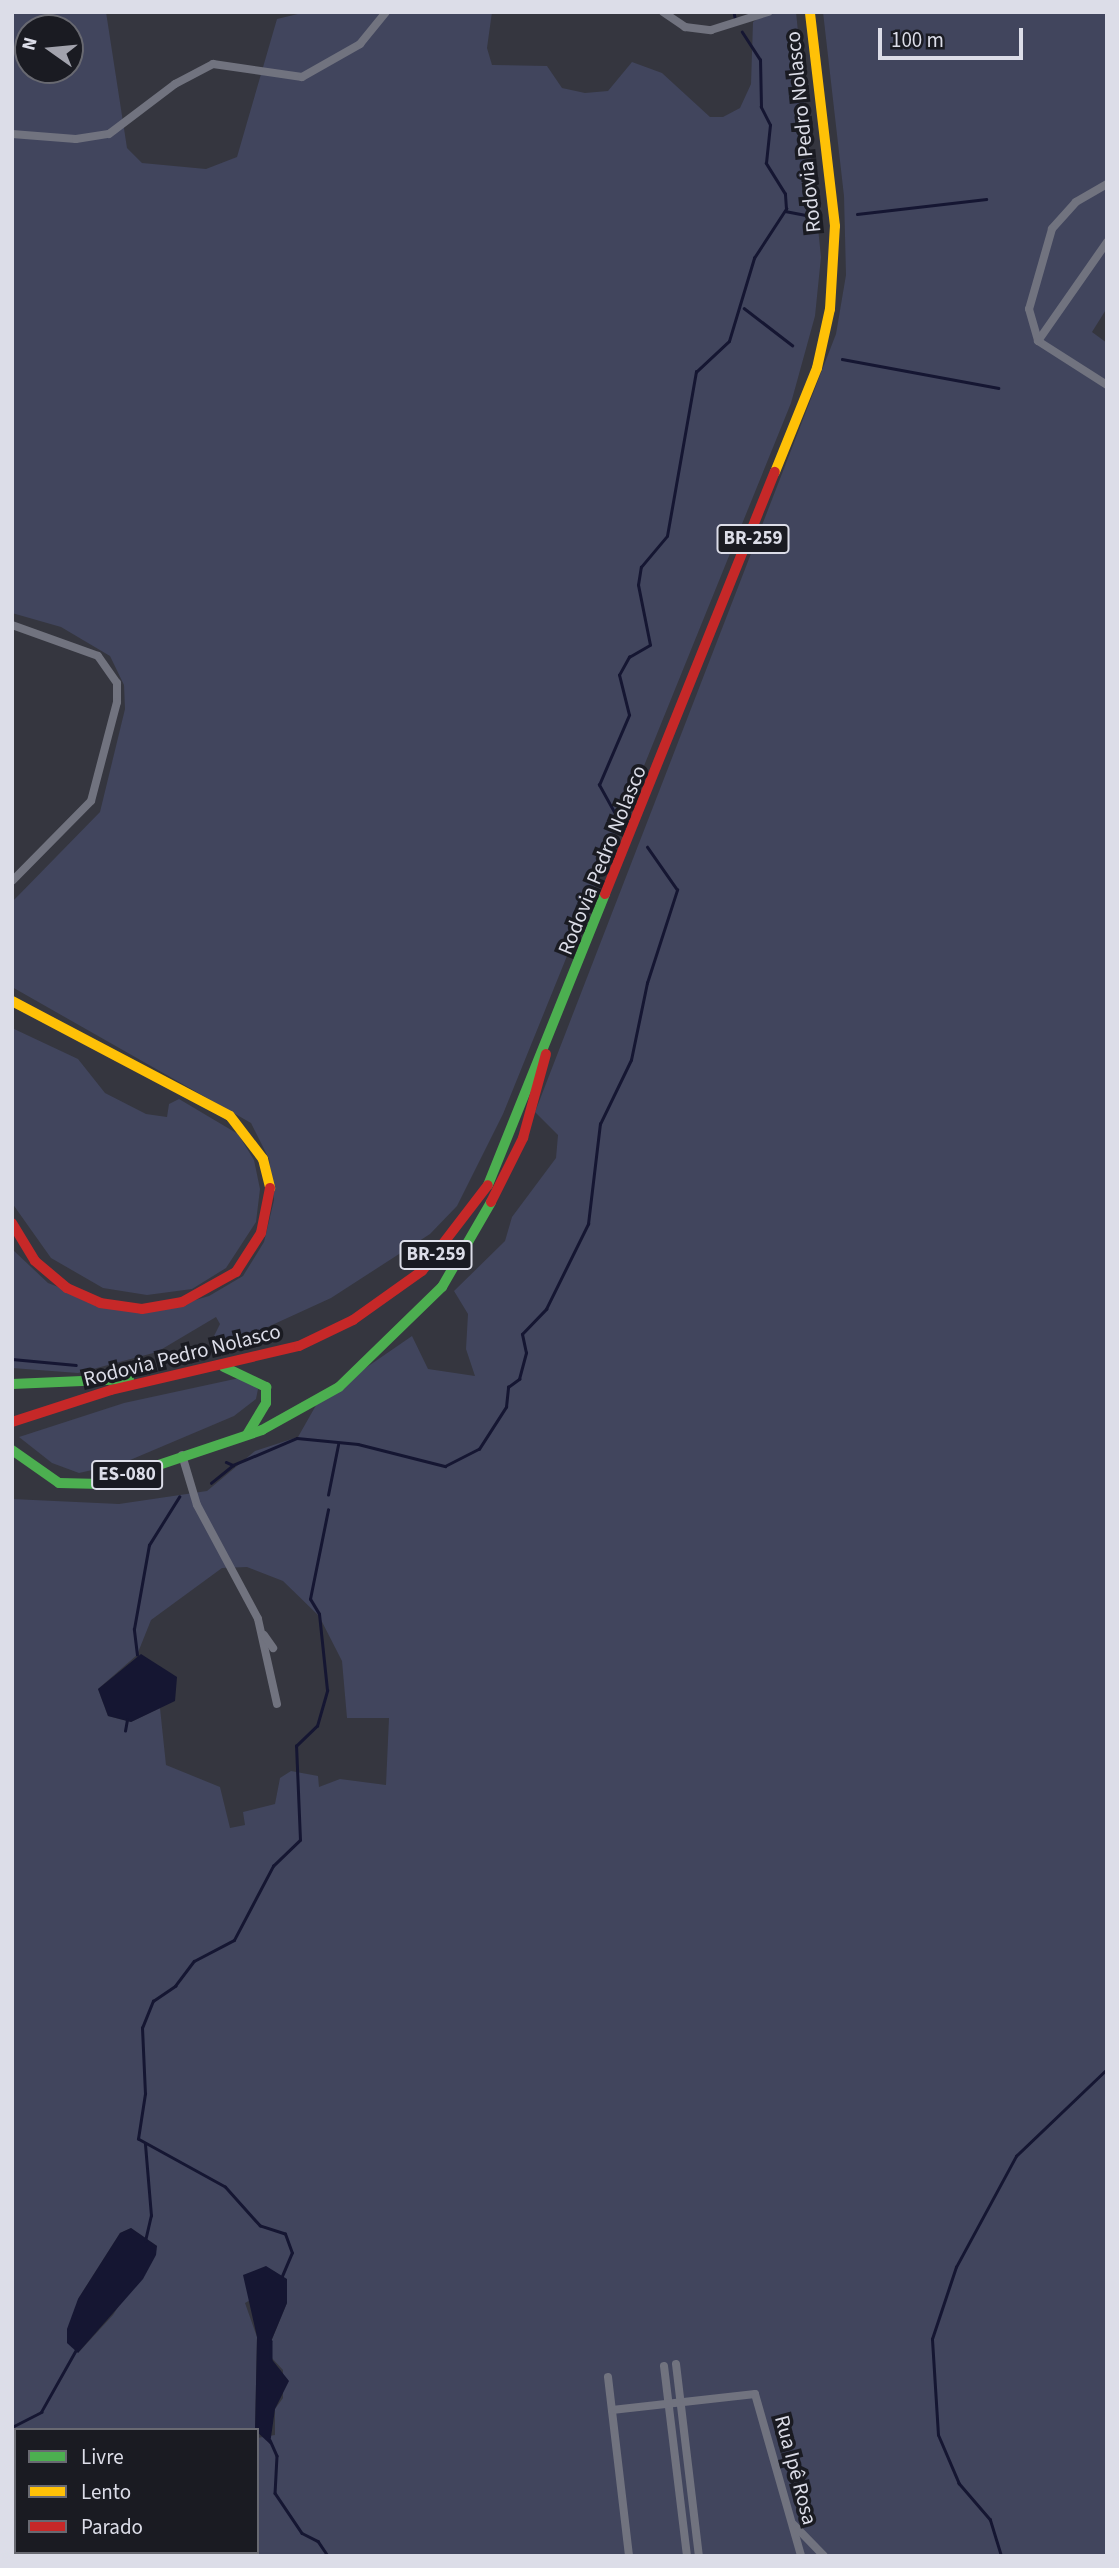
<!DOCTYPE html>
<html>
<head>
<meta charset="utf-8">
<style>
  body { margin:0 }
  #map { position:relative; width:1119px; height:2568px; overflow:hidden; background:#35363f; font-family:"Source Sans 3",sans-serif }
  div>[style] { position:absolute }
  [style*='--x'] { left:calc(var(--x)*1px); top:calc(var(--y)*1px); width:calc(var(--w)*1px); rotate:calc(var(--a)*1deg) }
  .green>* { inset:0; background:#41455d }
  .water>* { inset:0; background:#151632 }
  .stream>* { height:2.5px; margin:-1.25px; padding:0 1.25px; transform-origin:1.25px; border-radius:1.25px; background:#151632 }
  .street>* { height:8px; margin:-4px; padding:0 4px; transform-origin:4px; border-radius:4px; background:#71737f }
  .fast>* { height:10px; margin:-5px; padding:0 5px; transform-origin:5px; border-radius:5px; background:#4caf50 }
  .slow>* { height:10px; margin:-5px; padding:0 5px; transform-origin:5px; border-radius:5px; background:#ffc107 }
  .jam>* { height:10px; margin:-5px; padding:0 5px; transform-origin:5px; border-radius:5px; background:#c62828 }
  span { translate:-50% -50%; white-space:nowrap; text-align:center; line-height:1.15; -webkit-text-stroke:7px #1a1b22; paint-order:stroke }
  .shield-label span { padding:2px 5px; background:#1a1b22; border:2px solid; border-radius:5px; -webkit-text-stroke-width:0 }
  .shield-label { font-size:19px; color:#dcdde8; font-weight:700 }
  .street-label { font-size:21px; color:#dcdde8 }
  .frame { position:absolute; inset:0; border:14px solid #dcdde8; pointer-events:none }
  .legend { position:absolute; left:14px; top:2428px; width:245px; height:126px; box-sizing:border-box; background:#1a1b22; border:2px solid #686971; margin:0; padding:9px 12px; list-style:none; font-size:21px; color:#dcdde8 }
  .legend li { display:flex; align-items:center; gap:14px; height:35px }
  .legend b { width:35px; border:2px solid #686971 }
  .north { position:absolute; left:14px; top:14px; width:70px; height:70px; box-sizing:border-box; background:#1a1b22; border:2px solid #686971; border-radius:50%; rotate:285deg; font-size:19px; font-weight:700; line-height:28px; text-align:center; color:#dcdde8 }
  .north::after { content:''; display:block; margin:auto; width:24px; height:32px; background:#a2a3ad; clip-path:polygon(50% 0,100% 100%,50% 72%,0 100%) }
  .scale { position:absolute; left:878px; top:28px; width:145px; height:32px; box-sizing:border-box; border:4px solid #dcdde8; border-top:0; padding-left:9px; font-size:21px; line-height:24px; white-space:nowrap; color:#dcdde8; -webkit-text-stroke:5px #1a1b22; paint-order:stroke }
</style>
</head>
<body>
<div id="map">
  <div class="green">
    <div style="clip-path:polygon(evenodd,12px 12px,106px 12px,127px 148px,142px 163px,206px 169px,237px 157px,277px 19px,306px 12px,492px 12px,487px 48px,492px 65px,547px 66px,562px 88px,585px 93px,608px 91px,632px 62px,662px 73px,710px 117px,723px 117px,740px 108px,751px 84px,753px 22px,768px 12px,796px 12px,821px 257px,815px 316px,791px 403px,503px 1114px,457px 1206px,430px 1234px,331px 1298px,237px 1341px,210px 1344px,220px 1324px,216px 1317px,157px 1352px,78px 1373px,12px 1368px,12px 1249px,48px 1283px,113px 1308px,165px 1309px,209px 1296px,243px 1276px,264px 1242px,274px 1200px,269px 1159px,251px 1123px,12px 987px,12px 902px,100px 812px,125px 709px,124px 685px,110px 656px,61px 627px,12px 613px,12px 12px,28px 28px,70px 28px,70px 70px,28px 70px,28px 28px)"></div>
    <div style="clip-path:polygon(evenodd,823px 12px,1107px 12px,1107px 308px,1092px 332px,1107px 343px,1107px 2556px,12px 2556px,12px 1499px,119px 1504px,207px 1491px,255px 1451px,298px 1437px,319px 1400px,412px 1336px,428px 1369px,475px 1376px,466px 1349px,468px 1314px,454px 1291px,505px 1241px,512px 1217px,556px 1158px,558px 1135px,535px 1112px,836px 334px,846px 275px,844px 196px,823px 12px,247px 1567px,283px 1581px,319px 1616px,342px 1661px,347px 1718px,389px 1718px,386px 1785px,340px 1779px,319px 1787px,318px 1776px,291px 1771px,280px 1778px,275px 1804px,243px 1812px,245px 1825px,230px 1828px,220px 1787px,166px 1765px,160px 1708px,131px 1722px,108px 1716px,98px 1689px,137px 1655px,151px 1620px,222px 1568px,247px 1567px,823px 12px,131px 2228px,157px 2246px,113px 2315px,78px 2353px,78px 2299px,120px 2233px,131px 2228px,823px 12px,287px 2279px,287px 2303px,270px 2344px,270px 2356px,283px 2370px,283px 2398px,275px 2409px,275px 2435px,257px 2438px,257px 2552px,16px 2552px,16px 2430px,255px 2430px,257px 2337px,245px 2303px,287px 2279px)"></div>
    <div style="clip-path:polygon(12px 1028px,78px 1059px,105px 1093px,146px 1114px,167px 1117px,169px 1104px,179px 1099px,238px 1134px,254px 1160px,260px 1189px,256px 1222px,226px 1268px,192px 1289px,147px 1295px,103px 1288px,51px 1258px,12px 1203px)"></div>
    <div style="clip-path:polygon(244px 1377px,258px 1389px,256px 1399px,234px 1416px,123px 1463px,79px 1473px,52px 1463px,19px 1437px,124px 1403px)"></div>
  </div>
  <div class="water">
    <div style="clip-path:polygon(141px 1654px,177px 1677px,175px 1701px,131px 1722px,108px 1716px,98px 1689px)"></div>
    <div style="clip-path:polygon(131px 2228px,157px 2246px,156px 2255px,143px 2279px,78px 2353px,67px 2343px,67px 2329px,78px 2299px,120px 2233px)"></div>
    <div style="clip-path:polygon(266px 2266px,287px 2279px,287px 2303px,270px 2344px,270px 2357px,289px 2381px,275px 2409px,270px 2444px,255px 2430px,257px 2337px,243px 2275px)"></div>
  </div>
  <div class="stream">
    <div style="--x:734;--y:12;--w:5;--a:79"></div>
    <div style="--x:785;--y:211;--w:26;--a:11"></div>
    <div style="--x:857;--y:214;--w:130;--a:-6.6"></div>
    <div style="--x:744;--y:308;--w:61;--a:37.6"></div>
    <div style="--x:842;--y:359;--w:159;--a:10.5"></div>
    <div style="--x:614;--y:812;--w:31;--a:-119"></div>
    <div style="--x:599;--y:785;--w:76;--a:-66.8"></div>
    <div style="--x:629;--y:715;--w:41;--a:-104"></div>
    <div style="--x:619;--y:675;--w:21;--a:-61"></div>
    <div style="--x:629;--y:657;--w:24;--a:-30"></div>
    <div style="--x:650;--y:645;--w:61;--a:-101.3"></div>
    <div style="--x:638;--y:585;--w:18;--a:-81"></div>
    <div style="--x:641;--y:567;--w:40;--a:-50"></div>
    <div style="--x:667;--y:536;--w:167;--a:-80"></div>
    <div style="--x:696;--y:372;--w:45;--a:-43.2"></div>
    <div style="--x:729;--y:341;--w:87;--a:-73.2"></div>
    <div style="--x:754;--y:258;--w:59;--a:-56.9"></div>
    <div style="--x:786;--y:209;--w:15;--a:-94"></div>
    <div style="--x:785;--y:194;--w:36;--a:-122"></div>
    <div style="--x:766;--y:163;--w:38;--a:-84"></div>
    <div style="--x:770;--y:125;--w:20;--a:-117"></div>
    <div style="--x:761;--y:107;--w:47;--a:-91.2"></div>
    <div style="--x:760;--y:60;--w:33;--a:-123"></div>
    <div style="--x:12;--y:1359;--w:64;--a:5.4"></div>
    <div style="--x:226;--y:1462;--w:8;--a:23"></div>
    <div style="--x:211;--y:1483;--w:28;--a:-39"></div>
    <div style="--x:233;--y:1465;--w:69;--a:-22.9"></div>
    <div style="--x:297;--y:1438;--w:61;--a:5.6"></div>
    <div style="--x:358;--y:1444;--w:90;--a:14.2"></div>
    <div style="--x:445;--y:1466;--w:38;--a:-27"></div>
    <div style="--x:479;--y:1449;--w:50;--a:-57.3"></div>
    <div style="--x:506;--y:1407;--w:20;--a:-84"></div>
    <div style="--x:508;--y:1387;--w:14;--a:-36"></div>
    <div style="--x:519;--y:1379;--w:27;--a:-75"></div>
    <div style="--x:526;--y:1353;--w:19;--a:-102"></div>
    <div style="--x:522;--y:1334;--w:35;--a:-46"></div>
    <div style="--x:546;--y:1309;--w:95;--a:-63.7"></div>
    <div style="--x:588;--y:1224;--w:101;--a:-83.2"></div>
    <div style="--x:600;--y:1124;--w:71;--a:-64.2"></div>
    <div style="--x:631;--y:1060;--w:79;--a:-78.3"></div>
    <div style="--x:647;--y:983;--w:98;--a:-72.1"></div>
    <div style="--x:677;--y:890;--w:52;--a:-124.9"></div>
    <div style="--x:328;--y:1495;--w:51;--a:-78.7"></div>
    <div style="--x:137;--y:1655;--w:26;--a:-97"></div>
    <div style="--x:134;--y:1629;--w:85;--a:-79.9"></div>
    <div style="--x:149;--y:1545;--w:57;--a:-58"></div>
    <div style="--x:125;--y:1731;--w:11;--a:-80"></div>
    <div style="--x:145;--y:2241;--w:26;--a:-77"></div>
    <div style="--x:151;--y:2216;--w:72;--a:-94.8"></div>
    <div style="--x:282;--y:2276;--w:25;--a:-67"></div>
    <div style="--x:292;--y:2253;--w:20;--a:-110"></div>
    <div style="--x:285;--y:2234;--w:26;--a:-162"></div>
    <div style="--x:260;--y:2226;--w:52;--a:-131.9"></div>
    <div style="--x:225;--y:2187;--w:99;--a:-151.1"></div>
    <div style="--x:138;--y:2139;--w:46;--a:-81.2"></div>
    <div style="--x:145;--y:2094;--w:66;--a:-92.6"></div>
    <div style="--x:142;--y:2028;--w:29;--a:-68"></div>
    <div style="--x:153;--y:2001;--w:27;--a:-34"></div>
    <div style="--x:175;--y:1986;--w:31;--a:-53"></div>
    <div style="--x:194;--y:1961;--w:45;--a:-27.7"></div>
    <div style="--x:234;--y:1940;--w:84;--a:-62.2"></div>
    <div style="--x:273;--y:1866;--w:37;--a:-44"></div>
    <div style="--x:300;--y:1840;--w:94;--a:-92.4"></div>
    <div style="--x:296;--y:1746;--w:29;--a:-44"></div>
    <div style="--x:317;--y:1726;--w:37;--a:-74"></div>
    <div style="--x:327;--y:1690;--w:76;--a:-96"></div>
    <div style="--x:319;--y:1614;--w:17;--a:-121"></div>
    <div style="--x:310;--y:1599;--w:91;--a:-78.6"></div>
    <div style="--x:271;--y:2341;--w:18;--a:90"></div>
    <div style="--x:12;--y:2427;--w:33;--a:-27"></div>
    <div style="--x:41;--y:2412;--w:71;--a:-60.6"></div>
    <div style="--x:270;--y:2440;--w:17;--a:66"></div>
    <div style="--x:277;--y:2456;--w:37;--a:93"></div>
    <div style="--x:275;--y:2493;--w:48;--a:56"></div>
    <div style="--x:302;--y:2533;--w:18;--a:27"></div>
    <div style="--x:318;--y:2541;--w:18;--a:56"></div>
    <div style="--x:1001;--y:2556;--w:38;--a:-107"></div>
    <div style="--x:990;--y:2520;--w:48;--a:-130.7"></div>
    <div style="--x:959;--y:2484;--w:53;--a:-113.2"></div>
    <div style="--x:938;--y:2435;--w:96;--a:-93.6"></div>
    <div style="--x:932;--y:2339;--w:76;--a:-71.6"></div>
    <div style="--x:956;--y:2267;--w:126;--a:-61.6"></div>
    <div style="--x:1016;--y:2156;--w:126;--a:-43.7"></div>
  </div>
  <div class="street">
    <div style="--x:663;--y:12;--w:27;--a:34"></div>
    <div style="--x:685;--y:27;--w:26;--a:7"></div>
    <div style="--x:711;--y:30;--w:60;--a:-17.5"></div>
    <div style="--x:12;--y:134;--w:64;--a:4.5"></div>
    <div style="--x:76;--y:139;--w:33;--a:-9"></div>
    <div style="--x:109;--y:134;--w:83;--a:-37.1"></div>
    <div style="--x:175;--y:84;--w:43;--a:-27.8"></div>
    <div style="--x:213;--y:64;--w:90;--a:8.3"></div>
    <div style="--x:302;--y:77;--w:67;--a:-29.6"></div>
    <div style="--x:360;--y:44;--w:41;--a:-50.9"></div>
    <div style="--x:1107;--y:184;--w:36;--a:150"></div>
    <div style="--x:1076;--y:202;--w:36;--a:132"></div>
    <div style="--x:1052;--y:229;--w:83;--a:106"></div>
    <div style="--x:1029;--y:309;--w:33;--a:74"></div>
    <div style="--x:1038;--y:341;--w:82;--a:32.5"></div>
    <div style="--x:1038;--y:341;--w:121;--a:-55.1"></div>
    <div style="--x:12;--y:625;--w:91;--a:19.8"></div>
    <div style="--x:98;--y:656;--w:33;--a:55"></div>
    <div style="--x:117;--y:683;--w:19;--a:90"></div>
    <div style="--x:117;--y:702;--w:102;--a:104.7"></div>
    <div style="--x:91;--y:801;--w:112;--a:134.6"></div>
    <div style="--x:182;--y:1455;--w:52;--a:73.3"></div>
    <div style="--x:197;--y:1505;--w:129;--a:61.8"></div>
    <div style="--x:258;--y:1619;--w:87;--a:77.4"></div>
    <div style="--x:264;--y:1635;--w:16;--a:55"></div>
    <div style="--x:676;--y:2364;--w:193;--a:83.2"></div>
    <div style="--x:664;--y:2366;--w:191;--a:83.1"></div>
    <div style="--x:608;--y:2377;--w:180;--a:83.3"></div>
    <div style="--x:612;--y:2410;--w:144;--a:-6.4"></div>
    <div style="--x:755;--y:2394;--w:168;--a:74.1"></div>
    <div style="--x:794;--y:2525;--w:43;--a:45.9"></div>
  </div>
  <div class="fast">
    <div style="--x:488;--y:1185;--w:314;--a:-68.1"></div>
    <div style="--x:224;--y:1367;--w:47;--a:25.5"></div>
    <div style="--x:266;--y:1387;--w:16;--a:90"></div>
    <div style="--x:266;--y:1403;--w:37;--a:121"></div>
    <div style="--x:12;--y:1384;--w:117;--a:-2.4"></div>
    <div style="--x:12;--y:1450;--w:57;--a:35.1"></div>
    <div style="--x:59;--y:1483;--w:43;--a:1.3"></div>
    <div style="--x:102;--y:1484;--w:169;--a:-18.6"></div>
    <div style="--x:262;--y:1430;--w:88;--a:-29.2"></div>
    <div style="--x:339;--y:1387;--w:144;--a:-44.2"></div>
    <div style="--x:442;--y:1287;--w:98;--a:-60"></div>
  </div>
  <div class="slow">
    <div style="--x:775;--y:472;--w:112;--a:-68"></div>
    <div style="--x:817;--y:368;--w:60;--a:-77.6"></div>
    <div style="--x:830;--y:309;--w:83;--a:-86.6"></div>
    <div style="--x:835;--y:226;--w:215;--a:-96.7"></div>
    <div style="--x:12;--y:1001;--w:246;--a:27.8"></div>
    <div style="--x:230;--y:1116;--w:54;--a:52.5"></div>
    <div style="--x:263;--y:1159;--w:30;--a:76"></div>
  </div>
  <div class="jam">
    <div style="--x:605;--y:894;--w:455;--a:-68.1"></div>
    <div style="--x:491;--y:1202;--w:72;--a:-63.4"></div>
    <div style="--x:523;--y:1138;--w:87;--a:-74.7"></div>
    <div style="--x:12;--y:1223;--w:44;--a:58.8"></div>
    <div style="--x:35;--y:1261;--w:42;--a:40.2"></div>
    <div style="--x:67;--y:1288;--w:36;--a:24"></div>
    <div style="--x:100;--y:1303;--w:42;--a:8.1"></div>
    <div style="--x:142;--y:1309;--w:41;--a:-9.9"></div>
    <div style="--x:182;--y:1302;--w:62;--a:-29.1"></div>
    <div style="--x:236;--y:1272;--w:46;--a:-57.3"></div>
    <div style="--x:261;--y:1233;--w:46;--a:-78.7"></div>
    <div style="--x:12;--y:1422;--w:104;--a:-17.9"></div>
    <div style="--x:111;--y:1390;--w:193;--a:-13.2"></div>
    <div style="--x:299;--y:1346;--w:60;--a:-25.7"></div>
    <div style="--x:353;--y:1320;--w:85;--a:-35.4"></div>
    <div style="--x:422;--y:1271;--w:108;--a:-52.5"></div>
  </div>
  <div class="shield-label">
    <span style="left:753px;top:539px">BR-259</span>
    <span style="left:436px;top:1255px">BR-259</span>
    <span style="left:127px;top:1475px">ES-080</span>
  </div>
  <div class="street-label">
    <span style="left:803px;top:132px;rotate:-96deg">Rodovia Pedro Nolasco</span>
    <span style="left:602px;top:860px;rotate:-68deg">Rodovia Pedro Nolasco</span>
    <span style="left:182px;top:1355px;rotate:-14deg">Rodovia Pedro Nolasco</span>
    <span style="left:796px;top:2470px;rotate:75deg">Rua Ipê Rosa</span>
  </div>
  <div class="frame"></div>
  <ul class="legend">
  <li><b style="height:9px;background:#4caf50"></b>Livre</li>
  <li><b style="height:9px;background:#ffc107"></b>Lento</li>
  <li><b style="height:9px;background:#c62828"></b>Parado</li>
  </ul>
  <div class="north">N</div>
  <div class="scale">100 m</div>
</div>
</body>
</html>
